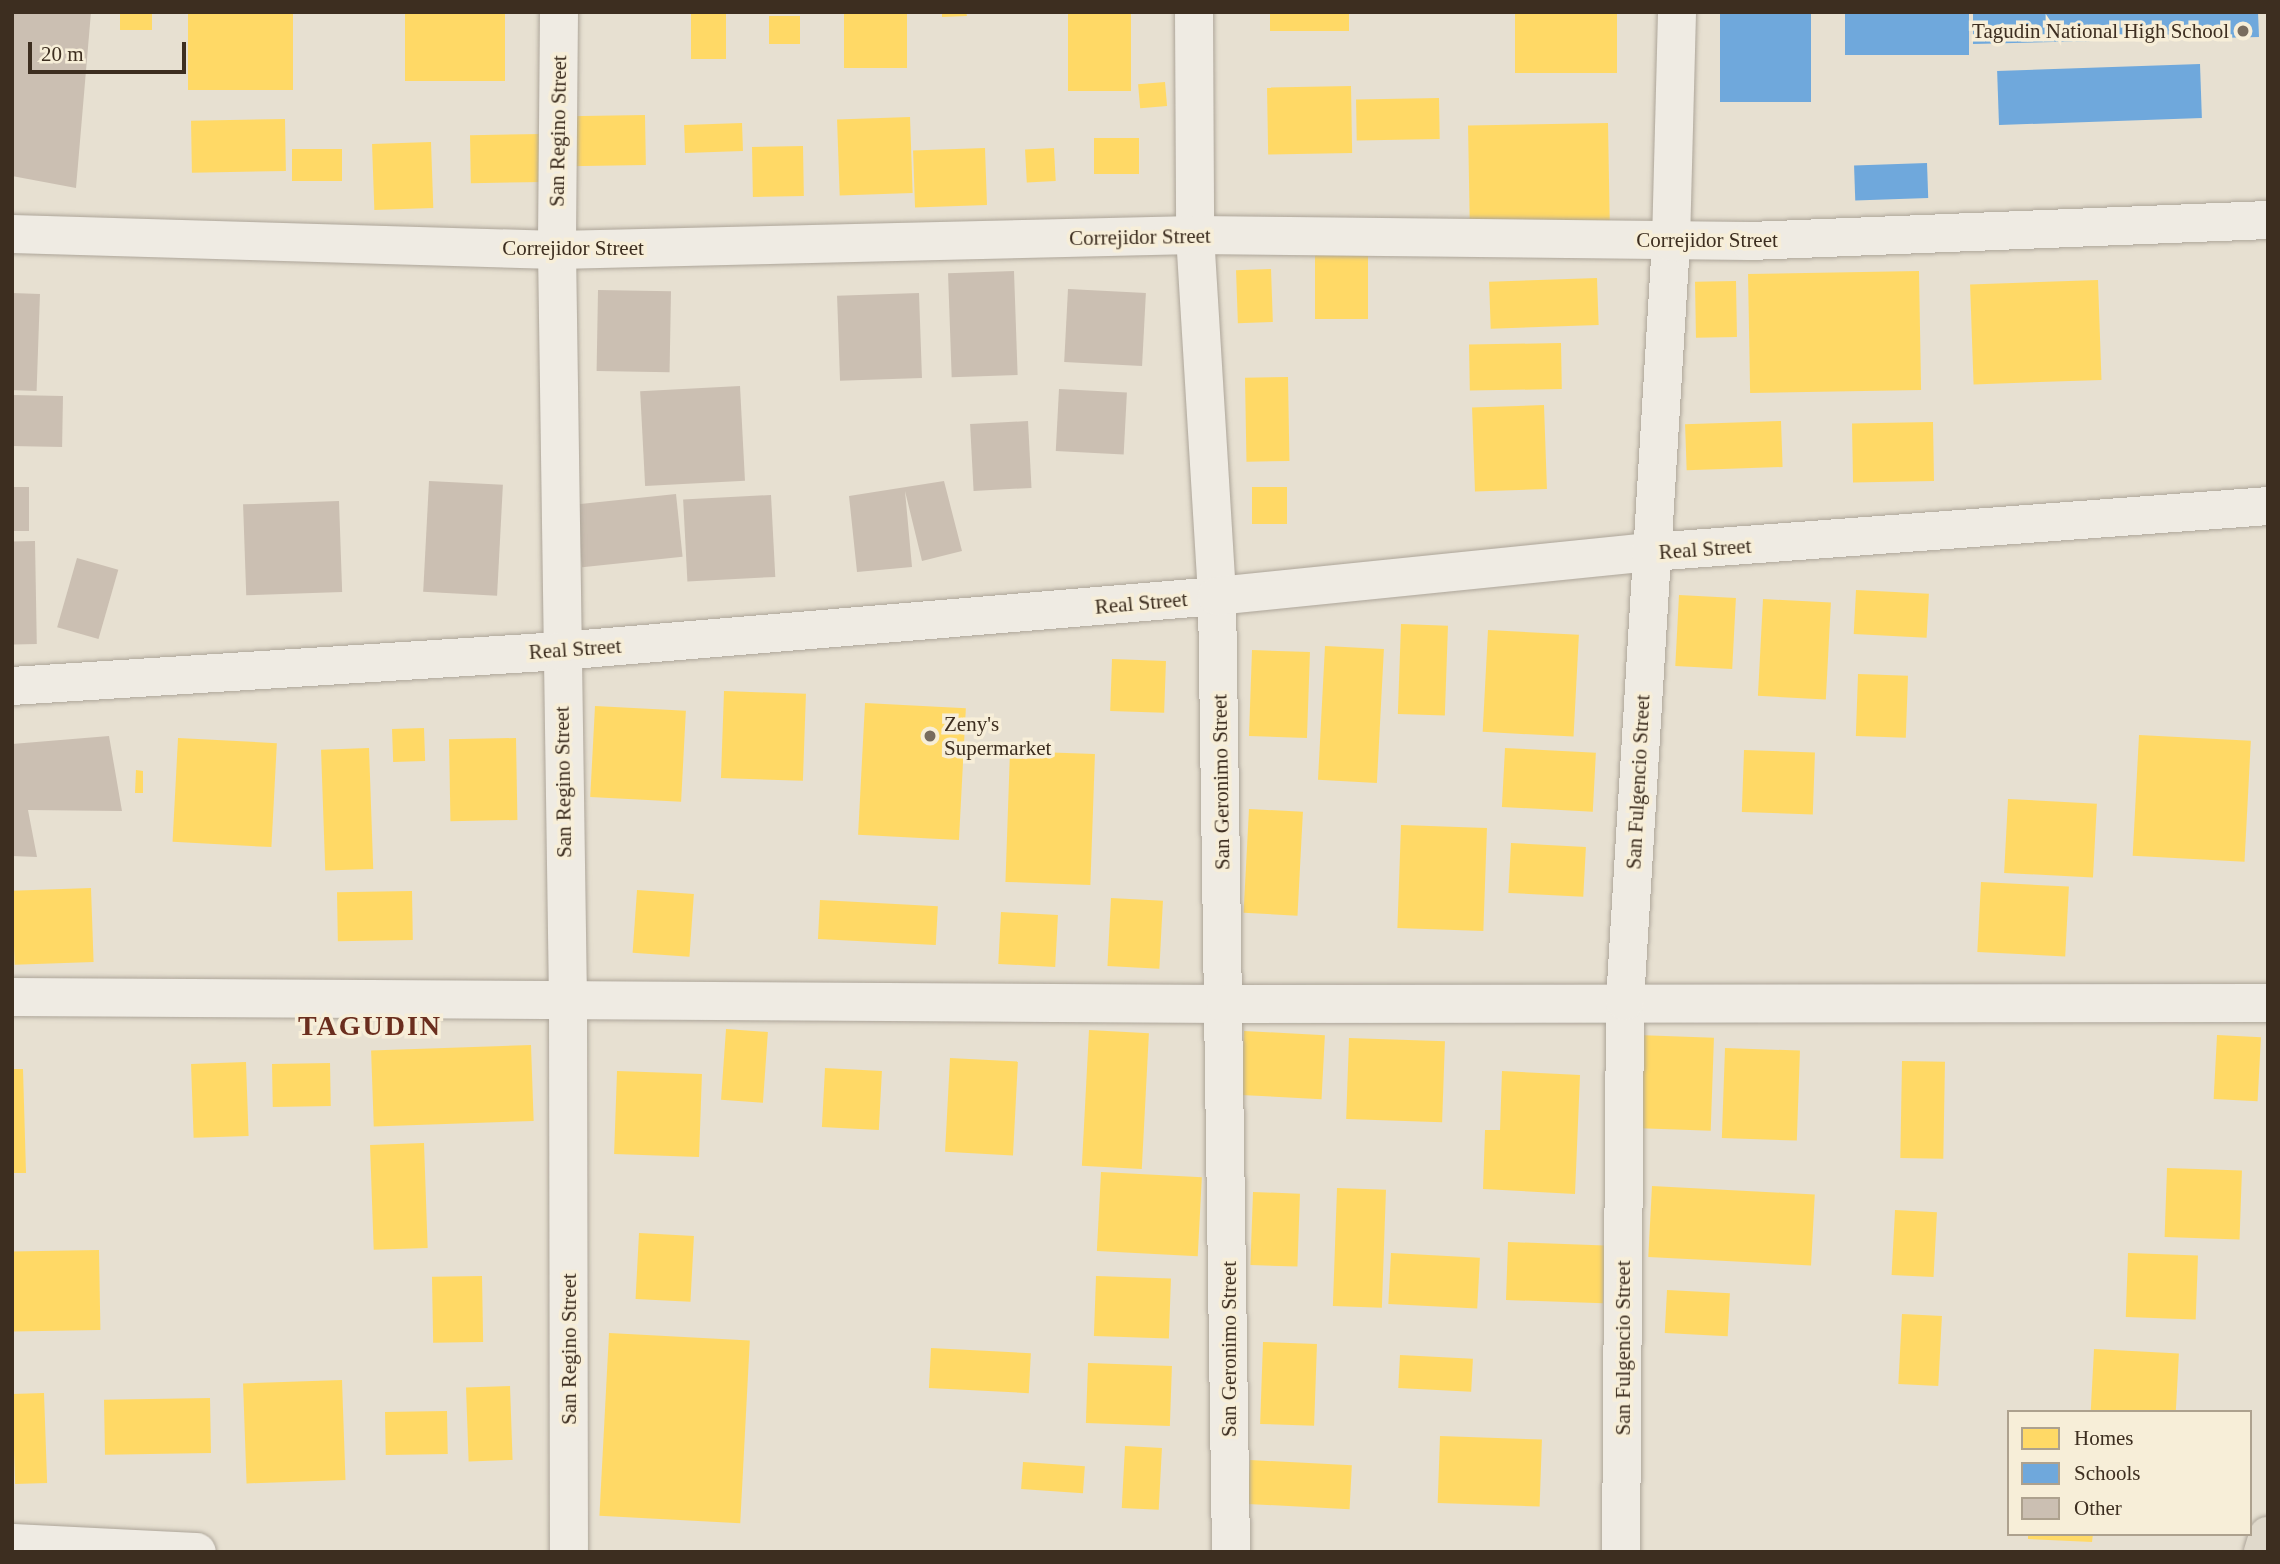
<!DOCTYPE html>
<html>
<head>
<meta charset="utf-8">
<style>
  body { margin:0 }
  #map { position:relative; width:2280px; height:1564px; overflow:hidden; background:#e7e0d1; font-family:"Times New Roman",serif }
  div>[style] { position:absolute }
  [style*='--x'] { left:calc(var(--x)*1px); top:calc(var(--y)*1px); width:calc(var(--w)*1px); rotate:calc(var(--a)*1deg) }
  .homes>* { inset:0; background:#ffd966; transform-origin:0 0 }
  .schools>* { inset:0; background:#6fa8dc; transform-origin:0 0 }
  .building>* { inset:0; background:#cbbfb2; transform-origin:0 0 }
  .roads { filter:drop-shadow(0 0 2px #ada599) drop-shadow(0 0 2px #ada599) }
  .minor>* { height:38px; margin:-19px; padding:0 19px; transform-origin:19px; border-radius:19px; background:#efebe3 }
  .trunk>* { height:38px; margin:-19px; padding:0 19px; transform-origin:19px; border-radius:19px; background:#e0d9cb }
  .dots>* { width:19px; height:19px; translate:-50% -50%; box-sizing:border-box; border:4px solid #f7eed8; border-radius:50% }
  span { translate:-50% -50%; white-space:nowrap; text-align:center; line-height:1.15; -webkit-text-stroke:7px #f7eed8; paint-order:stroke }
  .poi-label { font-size:21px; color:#3d2e20 }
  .right { translate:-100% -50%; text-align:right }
  .left { translate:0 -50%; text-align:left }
  .street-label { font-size:21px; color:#3d2e20 }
  .district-label { font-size:28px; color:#6b2e1e; font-weight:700; letter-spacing:2px }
  .frame { position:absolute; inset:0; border:14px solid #3d2e20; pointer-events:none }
  .legend { position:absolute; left:2007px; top:1410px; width:245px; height:126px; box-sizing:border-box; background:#f7eed8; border:2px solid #ada18e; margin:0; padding:9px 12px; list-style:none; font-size:21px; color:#3d2e20 }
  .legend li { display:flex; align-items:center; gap:14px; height:35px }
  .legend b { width:35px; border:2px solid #ada18e }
  .scale { position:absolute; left:28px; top:42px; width:158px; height:32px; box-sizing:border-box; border:4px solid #3d2e20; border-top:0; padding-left:9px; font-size:21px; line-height:24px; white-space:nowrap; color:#3d2e20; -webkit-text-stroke:5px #f7eed8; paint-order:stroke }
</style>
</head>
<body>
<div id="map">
  <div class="homes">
    <div style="left:120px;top:12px;width:32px;height:18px"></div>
    <div style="left:188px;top:12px;width:105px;height:78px"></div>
    <div style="left:405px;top:12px;width:100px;height:69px"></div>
    <div style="left:691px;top:12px;width:35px;height:47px"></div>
    <div style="left:844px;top:12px;width:63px;height:56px"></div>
    <div style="clip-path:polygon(942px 12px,966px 12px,967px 16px,942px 17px)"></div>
    <div style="left:1068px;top:12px;width:63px;height:79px"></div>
    <div style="left:1270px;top:12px;width:79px;height:19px"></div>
    <div style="left:1515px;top:12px;width:102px;height:61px"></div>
    <div style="left:769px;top:16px;width:31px;height:28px"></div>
    <div style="left:1165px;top:82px;width:24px;height:27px;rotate:85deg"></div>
    <div style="left:1351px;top:86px;width:67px;height:84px;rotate:89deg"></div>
    <div style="left:1439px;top:98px;width:41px;height:83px;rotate:89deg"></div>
    <div style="left:645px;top:115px;width:50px;height:78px;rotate:89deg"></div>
    <div style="left:910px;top:117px;width:76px;height:73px;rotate:88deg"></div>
    <div style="left:285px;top:119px;width:52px;height:94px;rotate:89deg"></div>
    <div style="left:742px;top:123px;width:28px;height:58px;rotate:88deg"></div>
    <div style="left:1608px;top:123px;width:103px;height:140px;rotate:89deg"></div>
    <div style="left:543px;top:134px;width:48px;height:73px;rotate:89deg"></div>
    <div style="left:1139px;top:138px;width:36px;height:45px;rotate:90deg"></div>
    <div style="left:431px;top:142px;width:66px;height:59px;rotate:88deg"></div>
    <div style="left:803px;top:146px;width:50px;height:51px;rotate:89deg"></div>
    <div style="left:985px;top:148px;width:57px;height:72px;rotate:88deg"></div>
    <div style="left:1054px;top:148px;width:33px;height:29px;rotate:87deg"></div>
    <div style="left:342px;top:149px;width:32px;height:50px;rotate:90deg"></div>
    <div style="left:1315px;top:255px;width:53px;height:64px"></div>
    <div style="left:1271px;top:269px;width:53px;height:35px;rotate:88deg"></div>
    <div style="left:1919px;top:271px;width:119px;height:171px;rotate:89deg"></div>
    <div style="left:1597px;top:278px;width:47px;height:108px;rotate:88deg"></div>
    <div style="left:2098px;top:280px;width:100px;height:128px;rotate:88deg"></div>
    <div style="left:1736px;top:281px;width:56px;height:41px;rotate:89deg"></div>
    <div style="left:1561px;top:343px;width:46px;height:92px;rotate:89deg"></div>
    <div style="left:1288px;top:377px;width:84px;height:43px;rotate:89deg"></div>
    <div style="left:1544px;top:405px;width:84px;height:72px;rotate:88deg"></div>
    <div style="left:1781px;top:421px;width:46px;height:96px;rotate:88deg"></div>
    <div style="left:1933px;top:422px;width:59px;height:81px;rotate:89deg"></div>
    <div style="left:1252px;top:487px;width:35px;height:37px"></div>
    <div style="left:1856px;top:590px;width:73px;height:44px;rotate:3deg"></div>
    <div style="left:1679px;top:595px;width:57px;height:71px;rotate:3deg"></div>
    <div style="left:1763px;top:599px;width:68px;height:97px;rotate:3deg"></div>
    <div style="left:1401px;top:624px;width:47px;height:90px;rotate:2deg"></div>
    <div style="left:1488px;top:630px;width:91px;height:102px;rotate:3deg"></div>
    <div style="left:1325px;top:646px;width:59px;height:134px;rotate:3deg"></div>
    <div style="left:1252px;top:650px;width:58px;height:86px;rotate:2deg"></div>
    <div style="left:1112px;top:659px;width:54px;height:52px;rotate:2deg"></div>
    <div style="left:1858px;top:674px;width:50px;height:62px;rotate:2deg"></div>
    <div style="left:724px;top:691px;width:82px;height:87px;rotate:2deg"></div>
    <div style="left:865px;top:703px;width:101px;height:132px;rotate:3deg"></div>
    <div style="left:595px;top:706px;width:91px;height:91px;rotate:3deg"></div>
    <div style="left:424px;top:728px;width:33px;height:32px;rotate:88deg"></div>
    <div style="left:2139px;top:735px;width:112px;height:121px;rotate:3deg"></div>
    <div style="left:178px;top:738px;width:99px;height:104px;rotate:3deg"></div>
    <div style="left:516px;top:738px;width:82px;height:67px;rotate:89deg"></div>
    <div style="left:369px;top:748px;width:121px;height:48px;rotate:88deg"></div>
    <div style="left:1505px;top:748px;width:91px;height:59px;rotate:3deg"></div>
    <div style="left:1744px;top:750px;width:71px;height:62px;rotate:2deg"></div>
    <div style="left:1010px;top:751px;width:85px;height:131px;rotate:2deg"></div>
    <div style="clip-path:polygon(136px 770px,143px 771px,143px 793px,135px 793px)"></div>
    <div style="left:2008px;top:799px;width:89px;height:74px;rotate:3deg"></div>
    <div style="left:1249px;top:809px;width:54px;height:104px;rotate:3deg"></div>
    <div style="left:1401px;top:825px;width:86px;height:103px;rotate:2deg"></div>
    <div style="left:1511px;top:843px;width:75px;height:50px;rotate:3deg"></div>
    <div style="left:1981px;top:882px;width:88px;height:70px;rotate:3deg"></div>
    <div style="left:91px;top:888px;width:74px;height:79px;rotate:88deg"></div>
    <div style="left:637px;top:890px;width:57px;height:63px;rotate:4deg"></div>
    <div style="left:412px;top:891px;width:49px;height:75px;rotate:89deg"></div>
    <div style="left:1111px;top:898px;width:52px;height:68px;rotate:3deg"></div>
    <div style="left:820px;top:900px;width:118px;height:39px;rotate:3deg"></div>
    <div style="left:1001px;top:912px;width:57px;height:52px;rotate:3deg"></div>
    <div style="left:726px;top:1029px;width:42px;height:71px;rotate:4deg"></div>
    <div style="left:1089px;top:1030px;width:60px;height:136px;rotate:3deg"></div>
    <div style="left:1244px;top:1031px;width:81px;height:64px;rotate:3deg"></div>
    <div style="left:1637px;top:1035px;width:77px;height:93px;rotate:2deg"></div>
    <div style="left:2217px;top:1035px;width:44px;height:64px;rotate:3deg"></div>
    <div style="left:1349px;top:1038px;width:96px;height:81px;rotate:2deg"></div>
    <div style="left:531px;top:1045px;width:76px;height:160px;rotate:88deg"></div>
    <div style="left:1725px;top:1048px;width:75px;height:90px;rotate:2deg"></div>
    <div style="left:950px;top:1058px;width:68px;height:94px;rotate:3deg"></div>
    <div style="left:1902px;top:1061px;width:43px;height:97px;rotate:1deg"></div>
    <div style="left:246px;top:1062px;width:74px;height:55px;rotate:88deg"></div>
    <div style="left:330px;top:1063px;width:43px;height:58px;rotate:89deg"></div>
    <div style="left:825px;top:1068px;width:57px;height:59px;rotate:3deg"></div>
    <div style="clip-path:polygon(12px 1069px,23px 1069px,26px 1173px,12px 1173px)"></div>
    <div style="left:617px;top:1071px;width:85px;height:83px;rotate:2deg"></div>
    <div style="clip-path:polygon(1502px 1071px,1580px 1075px,1575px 1194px,1483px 1189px,1485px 1130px,1500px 1130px)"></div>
    <div style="left:424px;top:1143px;width:105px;height:54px;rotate:88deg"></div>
    <div style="left:2167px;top:1168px;width:75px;height:69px;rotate:2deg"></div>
    <div style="left:1101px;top:1172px;width:101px;height:79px;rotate:3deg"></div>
    <div style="left:1652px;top:1186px;width:163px;height:71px;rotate:3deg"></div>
    <div style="left:1337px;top:1188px;width:49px;height:118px;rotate:2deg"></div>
    <div style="left:1253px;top:1192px;width:47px;height:73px;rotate:2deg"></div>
    <div style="left:1895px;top:1210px;width:42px;height:65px;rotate:3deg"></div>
    <div style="left:639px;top:1233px;width:55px;height:66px;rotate:3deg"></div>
    <div style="left:1508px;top:1242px;width:97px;height:58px;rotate:2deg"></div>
    <div style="left:99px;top:1250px;width:80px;height:87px;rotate:89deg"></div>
    <div style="left:1391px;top:1253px;width:89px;height:51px;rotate:3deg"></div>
    <div style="left:2128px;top:1253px;width:70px;height:64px;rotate:2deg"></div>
    <div style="left:482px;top:1276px;width:66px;height:50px;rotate:89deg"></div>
    <div style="left:1096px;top:1276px;width:75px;height:60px;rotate:2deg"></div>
    <div style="left:1667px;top:1290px;width:63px;height:43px;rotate:3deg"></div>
    <div style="left:1902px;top:1314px;width:40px;height:70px;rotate:3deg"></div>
    <div style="left:609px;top:1333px;width:141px;height:183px;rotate:3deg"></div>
    <div style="left:1263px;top:1342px;width:54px;height:82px;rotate:2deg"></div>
    <div style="left:931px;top:1348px;width:100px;height:40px;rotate:3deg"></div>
    <div style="left:2094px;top:1349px;width:85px;height:63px;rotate:3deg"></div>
    <div style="left:1400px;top:1355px;width:73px;height:33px;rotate:3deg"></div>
    <div style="left:1088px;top:1363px;width:84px;height:60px;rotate:2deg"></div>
    <div style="left:342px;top:1380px;width:100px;height:99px;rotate:88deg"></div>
    <div style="left:510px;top:1386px;width:74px;height:44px;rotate:88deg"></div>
    <div style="left:44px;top:1393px;width:90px;height:32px;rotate:88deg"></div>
    <div style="left:210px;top:1398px;width:55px;height:106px;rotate:89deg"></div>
    <div style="left:447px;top:1411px;width:43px;height:62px;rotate:89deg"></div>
    <div style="left:1440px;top:1436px;width:102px;height:67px;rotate:2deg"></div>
    <div style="left:1125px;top:1446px;width:37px;height:62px;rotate:3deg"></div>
    <div style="left:1250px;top:1460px;width:102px;height:44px;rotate:3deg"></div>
    <div style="left:1023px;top:1462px;width:62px;height:27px;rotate:4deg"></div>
    <div style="clip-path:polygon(2028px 1534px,2093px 1534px,2092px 1542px,2028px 1539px)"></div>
  </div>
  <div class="schools">
    <div style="left:1720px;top:12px;width:91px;height:90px"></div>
    <div style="left:1845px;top:12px;width:124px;height:43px"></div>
    <div style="clip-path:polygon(1973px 12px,2258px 12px,2259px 37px,1973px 44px)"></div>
    <div style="left:2200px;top:64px;width:54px;height:203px;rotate:88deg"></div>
    <div style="left:1927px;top:163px;width:35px;height:73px;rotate:88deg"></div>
  </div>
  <div class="building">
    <div style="clip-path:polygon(12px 12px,91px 12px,76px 188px,12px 176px)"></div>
    <div style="left:1014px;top:271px;width:104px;height:66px;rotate:88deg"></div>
    <div style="left:1068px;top:289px;width:78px;height:73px;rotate:3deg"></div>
    <div style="left:598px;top:290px;width:73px;height:81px;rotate:1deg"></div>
    <div style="left:12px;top:293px;width:28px;height:97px;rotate:2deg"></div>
    <div style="left:919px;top:293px;width:85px;height:82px;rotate:88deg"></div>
    <div style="left:740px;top:386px;width:95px;height:100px;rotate:87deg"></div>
    <div style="left:1059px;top:389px;width:68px;height:62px;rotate:3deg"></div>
    <div style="left:12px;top:395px;width:51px;height:51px;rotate:1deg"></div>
    <div style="left:1028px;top:421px;width:67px;height:58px;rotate:87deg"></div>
    <div style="left:429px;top:481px;width:74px;height:111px;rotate:3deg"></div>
    <div style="clip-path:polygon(944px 481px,962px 551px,922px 561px,905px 491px,912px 567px,857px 572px,849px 496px)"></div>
    <div style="left:12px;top:487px;width:17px;height:44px"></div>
    <div style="left:676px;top:494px;width:63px;height:101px;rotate:84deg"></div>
    <div style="left:771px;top:495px;width:82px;height:88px;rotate:87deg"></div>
    <div style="left:339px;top:501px;width:91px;height:96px;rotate:88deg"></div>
    <div style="left:35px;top:541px;width:103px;height:23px;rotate:89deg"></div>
    <div style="left:77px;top:558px;width:43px;height:72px;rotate:16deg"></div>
    <div style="clip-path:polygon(109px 736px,122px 811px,28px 810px,37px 857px,12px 856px,12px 744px)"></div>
  </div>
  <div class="roads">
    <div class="minor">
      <div style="--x:559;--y:12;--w:238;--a:90.5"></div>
      <div style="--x:557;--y:250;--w:750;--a:89.16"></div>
      <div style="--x:568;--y:1000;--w:552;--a:89.9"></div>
      <div style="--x:1194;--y:12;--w:223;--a:89.7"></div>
      <div style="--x:1195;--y:235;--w:362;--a:86.5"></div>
      <div style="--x:1217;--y:596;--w:956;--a:89.16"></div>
      <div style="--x:12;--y:234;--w:545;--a:1.68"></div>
      <div style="--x:557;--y:250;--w:638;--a:-1.35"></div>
      <div style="--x:1195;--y:235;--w:555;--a:0.62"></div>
      <div style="--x:1750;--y:241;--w:518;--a:-2.32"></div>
      <div style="--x:12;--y:686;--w:549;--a:-3.65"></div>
      <div style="--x:560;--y:651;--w:659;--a:-4.79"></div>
      <div style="--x:1217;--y:596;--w:436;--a:-5.8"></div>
      <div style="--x:1651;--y:552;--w:619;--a:-4.26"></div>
      <div style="--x:12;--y:997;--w:1214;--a:0.33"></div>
      <div style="--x:1226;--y:1004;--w:1042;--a:-0.05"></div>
      <div style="--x:12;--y:1543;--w:185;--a:2.8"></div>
      <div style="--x:1621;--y:1552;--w:551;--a:-89.58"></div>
      <div style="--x:1625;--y:1001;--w:760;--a:-86.53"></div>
      <div style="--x:1671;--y:242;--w:230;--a:-88.5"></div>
    </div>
    <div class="trunk">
      <div style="--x:2263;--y:1552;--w:17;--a:-73"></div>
    </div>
  </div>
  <div class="dots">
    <div style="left:2243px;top:31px;background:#786c5e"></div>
    <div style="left:930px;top:736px;background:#786c5e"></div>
  </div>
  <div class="poi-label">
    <span class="right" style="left:2229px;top:31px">Tagudin National High School</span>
    <span class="left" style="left:944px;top:736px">Zeny's<br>Supermarket</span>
  </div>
  <div class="street-label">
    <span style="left:558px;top:131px;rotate:-89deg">San Regino Street</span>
    <span style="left:1140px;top:237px;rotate:-1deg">Correjidor Street</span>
    <span style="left:1707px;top:240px">Correjidor Street</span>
    <span style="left:573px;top:248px">Correjidor Street</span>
    <span style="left:1705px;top:549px;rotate:-4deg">Real Street</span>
    <span style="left:1141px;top:603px;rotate:-5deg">Real Street</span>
    <span style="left:575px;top:649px;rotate:-4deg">Real Street</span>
    <span style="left:563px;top:782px;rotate:-91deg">San Regino Street</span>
    <span style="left:1221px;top:782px;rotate:-91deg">San Geronimo Street</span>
    <span style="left:1638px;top:782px;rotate:-87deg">San Fulgencio Street</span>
    <span style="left:1623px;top:1348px;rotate:-90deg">San Fulgencio Street</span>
    <span style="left:569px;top:1349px;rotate:-90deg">San Regino Street</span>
    <span style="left:1229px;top:1349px;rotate:-90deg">San Geronimo Street</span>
  </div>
  <div class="district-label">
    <span style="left:370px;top:1026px">TAGUDIN</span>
  </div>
  <div class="frame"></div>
  <ul class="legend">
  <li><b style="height:19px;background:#ffd966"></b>Homes</li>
  <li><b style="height:19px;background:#6fa8dc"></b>Schools</li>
  <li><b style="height:19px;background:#cbbfb2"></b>Other</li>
  </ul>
  <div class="scale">20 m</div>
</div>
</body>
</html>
